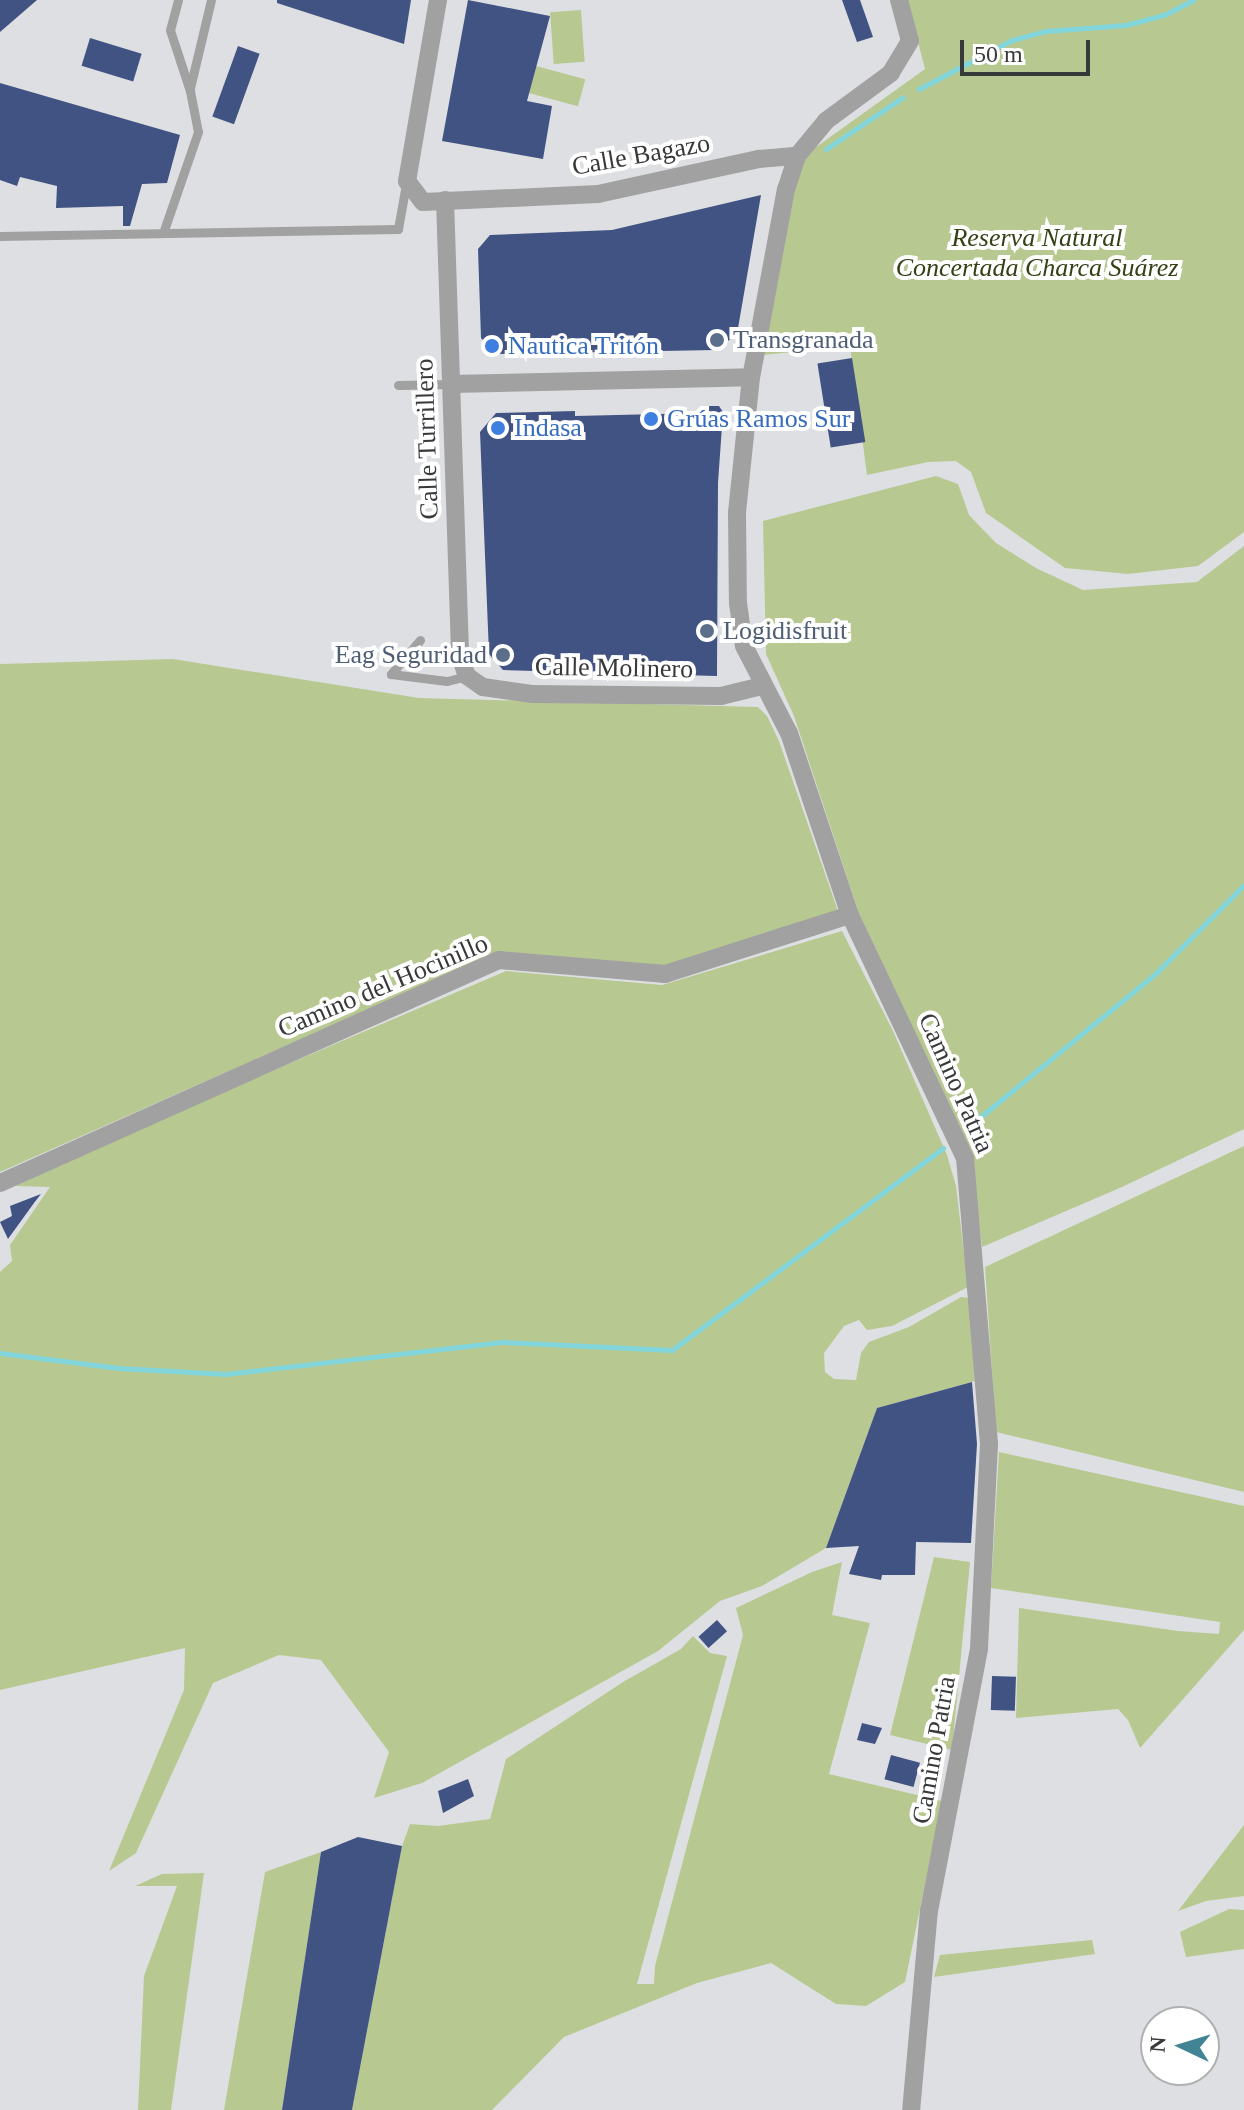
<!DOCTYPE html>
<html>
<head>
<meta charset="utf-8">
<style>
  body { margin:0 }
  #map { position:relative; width:1244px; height:2110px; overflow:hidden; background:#dedfe2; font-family:"Times New Roman",serif }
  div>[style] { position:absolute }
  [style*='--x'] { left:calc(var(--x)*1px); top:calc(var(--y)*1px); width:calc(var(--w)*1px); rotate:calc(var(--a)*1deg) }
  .green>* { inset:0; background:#b7c991; transform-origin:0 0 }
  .stream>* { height:5px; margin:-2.5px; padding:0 2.5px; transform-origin:2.5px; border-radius:2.5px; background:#82d6db }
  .building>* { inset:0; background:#405382; transform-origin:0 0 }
  .lane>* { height:9px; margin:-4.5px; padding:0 4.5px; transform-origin:4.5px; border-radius:4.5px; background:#a2a1a2 }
  .street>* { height:18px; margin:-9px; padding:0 9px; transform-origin:9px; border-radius:9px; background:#a2a1a2 }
  .dots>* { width:22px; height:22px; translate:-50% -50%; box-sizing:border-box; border:4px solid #fff; border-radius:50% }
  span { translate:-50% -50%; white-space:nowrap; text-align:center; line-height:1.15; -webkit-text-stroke:8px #fff; paint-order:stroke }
  .street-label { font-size:26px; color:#38393a }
  .park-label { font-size:26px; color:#354015; font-style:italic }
  .service-label { font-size:26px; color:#4e5e75 }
  .left { translate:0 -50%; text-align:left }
  .right { translate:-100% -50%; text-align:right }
  .shop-label { font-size:26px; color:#366cbe }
  .north { position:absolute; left:1140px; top:2006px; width:80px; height:80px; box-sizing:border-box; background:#fff; border:2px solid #afb0b0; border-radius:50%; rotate:274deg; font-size:22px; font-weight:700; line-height:32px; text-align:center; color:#38393a }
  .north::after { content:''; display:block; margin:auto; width:28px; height:36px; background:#418493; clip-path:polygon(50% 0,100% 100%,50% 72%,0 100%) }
  .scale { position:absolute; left:960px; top:40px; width:130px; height:36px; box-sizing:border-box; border:4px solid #38393a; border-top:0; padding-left:10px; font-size:24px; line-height:28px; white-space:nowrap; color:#38393a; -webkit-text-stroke:6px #fff; paint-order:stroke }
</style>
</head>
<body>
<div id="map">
  <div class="green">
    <div style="clip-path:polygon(907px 0,1244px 0,1244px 532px,1198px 566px,1128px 574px,1065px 568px,986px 513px,971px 472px,956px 461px,928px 462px,867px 475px,850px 346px,763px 355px,795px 187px,805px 155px,925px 69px)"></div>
    <div style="left:581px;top:10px;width:52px;height:31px;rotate:86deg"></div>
    <div style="left:536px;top:66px;width:51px;height:28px;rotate:15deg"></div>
    <div style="clip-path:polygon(936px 476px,958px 484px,969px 515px,996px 543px,1036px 568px,1083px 590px,1197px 582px,1244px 546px,1244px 1129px,1122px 1187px,982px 1247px,972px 1157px,858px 911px,794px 716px,766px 654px,763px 521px)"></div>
    <div style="clip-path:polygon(173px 659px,419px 698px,758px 707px,767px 716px,779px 741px,838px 911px,663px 968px,498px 952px,0 1172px,0 664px)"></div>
    <div style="clip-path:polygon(842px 931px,893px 1031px,947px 1155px,956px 1186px,968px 1287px,892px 1326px,867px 1330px,859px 1320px,844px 1326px,824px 1353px,825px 1372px,834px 1379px,856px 1380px,861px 1353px,869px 1342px,909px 1327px,961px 1297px,969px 1298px,975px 1381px,877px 1408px,826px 1548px,762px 1586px,720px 1601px,658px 1651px,422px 1783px,374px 1798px,389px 1752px,321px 1660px,279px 1655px,213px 1683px,136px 1853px,109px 1871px,184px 1690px,185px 1648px,0 1690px,0 1272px,12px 1261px,10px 1245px,50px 1187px,15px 1186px,178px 1111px,506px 971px,662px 985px)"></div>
    <div style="clip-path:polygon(1244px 1146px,1244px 1492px,996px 1432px,985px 1267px)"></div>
    <div style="clip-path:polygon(999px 1452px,1244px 1506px,1244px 1630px,1140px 1748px,1128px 1720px,1118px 1709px,1016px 1718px,1019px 1608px,1178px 1631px,1219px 1634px,1220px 1622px,991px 1588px)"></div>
    <div style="clip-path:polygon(934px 1557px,970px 1562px,952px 1750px,890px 1735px)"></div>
    <div style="clip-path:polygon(842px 1562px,832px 1615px,870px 1623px,829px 1774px,942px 1801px,905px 1982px,866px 2006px,836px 2004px,771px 1963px,697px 1983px,564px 2037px,492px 2110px,352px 2110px,402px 1846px,410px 1824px,438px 1826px,490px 1819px,506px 1759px,623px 1682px,681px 1649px,693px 1636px,710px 1653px,727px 1656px,637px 1984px,654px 1984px,655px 1966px,743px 1635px,736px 1608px,812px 1572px)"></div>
    <div style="clip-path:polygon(1244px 1825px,1244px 1896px,1206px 1901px,1178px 1911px)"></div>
    <div style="clip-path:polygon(321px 1852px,282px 2110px,224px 2110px,265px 1872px)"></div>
    <div style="clip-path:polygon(204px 1873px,171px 2110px,138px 2110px,144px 1976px,177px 1886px,135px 1886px,162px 1874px)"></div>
    <div style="clip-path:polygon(1229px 1909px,1244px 1910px,1244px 1949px,1186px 1957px,1180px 1932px)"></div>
    <div style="clip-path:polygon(1092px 1940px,1095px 1954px,934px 1977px,940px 1955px)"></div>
  </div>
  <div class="stream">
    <div style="--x:919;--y:89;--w:105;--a:-27.8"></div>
    <div style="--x:1012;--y:40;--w:35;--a:-15"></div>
    <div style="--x:1046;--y:31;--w:80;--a:-4.3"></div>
    <div style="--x:1126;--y:25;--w:39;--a:-15"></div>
    <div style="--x:1164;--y:15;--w:33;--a:-27"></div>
    <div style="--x:826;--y:149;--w:92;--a:-33.9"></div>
    <div style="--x:968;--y:1127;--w:243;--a:-39.3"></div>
    <div style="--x:1156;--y:973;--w:124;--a:-45"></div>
    <div style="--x:0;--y:1353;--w:120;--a:7.2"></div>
    <div style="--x:119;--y:1368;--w:107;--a:3.2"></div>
    <div style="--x:226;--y:1374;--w:278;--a:-6.6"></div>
    <div style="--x:502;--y:1342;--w:170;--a:2.7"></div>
    <div style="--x:672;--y:1350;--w:338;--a:-36.7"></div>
  </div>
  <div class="building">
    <div style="clip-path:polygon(0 0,37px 0,0 32px)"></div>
    <div style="clip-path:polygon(277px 0,411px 0,404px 44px,277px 3px)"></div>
    <div style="clip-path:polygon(468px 0,550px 16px,527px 101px,552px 106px,543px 159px,442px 141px)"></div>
    <div style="clip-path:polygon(842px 0,860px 0,873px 37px,857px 42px)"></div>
    <div style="left:90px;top:38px;width:54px;height:29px;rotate:17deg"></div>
    <div style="left:238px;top:46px;width:23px;height:75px;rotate:20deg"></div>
    <div style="clip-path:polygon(0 83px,180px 135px,167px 183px,142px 184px,130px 226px,123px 226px,123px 206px,56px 208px,57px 186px,20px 177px,17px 186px,0 180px)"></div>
    <div style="clip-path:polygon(761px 195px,737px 334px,716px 350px,495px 354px,481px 338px,478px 249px,490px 235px,612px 230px)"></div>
    <div style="left:852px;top:358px;width:85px;height:35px;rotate:81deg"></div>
    <div style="clip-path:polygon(701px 406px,719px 406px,723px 412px,718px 483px,717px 676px,503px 670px,489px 654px,480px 432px,496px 413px,575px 411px,575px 416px,701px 413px)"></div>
    <div style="clip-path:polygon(41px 1194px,34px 1203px,8px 1239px,0 1222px,12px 1216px,10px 1206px)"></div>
    <div style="clip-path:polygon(972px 1382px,977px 1444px,971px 1543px,916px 1542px,915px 1575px,882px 1575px,881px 1580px,849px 1574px,859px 1546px,826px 1548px,877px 1408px)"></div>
    <div style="left:717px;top:1620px;width:15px;height:25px;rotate:48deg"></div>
    <div style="left:992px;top:1676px;width:24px;height:34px;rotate:2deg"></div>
    <div style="clip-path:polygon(862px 1723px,882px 1728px,875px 1744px,857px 1740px)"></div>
    <div style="left:891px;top:1755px;width:30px;height:25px;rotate:15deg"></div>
    <div style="clip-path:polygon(468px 1779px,474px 1796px,443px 1813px,438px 1791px)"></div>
    <div style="clip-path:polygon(358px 1837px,402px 1846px,352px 2110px,282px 2110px,321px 1852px)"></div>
  </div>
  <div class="lane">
    <div style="--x:190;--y:88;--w:90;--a:-76.6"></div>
    <div style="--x:163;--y:233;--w:107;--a:-70.9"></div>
    <div style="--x:198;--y:132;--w:42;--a:-101"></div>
    <div style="--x:190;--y:91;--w:64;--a:-108.2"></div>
    <div style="--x:170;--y:30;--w:31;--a:-75"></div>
    <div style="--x:0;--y:236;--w:398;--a:-1"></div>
    <div style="--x:398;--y:229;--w:46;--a:-79.9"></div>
    <div style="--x:398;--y:385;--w:53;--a:-1.1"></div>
    <div style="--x:420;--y:640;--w:45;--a:130.5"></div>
    <div style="--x:391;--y:674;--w:56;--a:7.1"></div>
    <div style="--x:447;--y:681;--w:21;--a:-14"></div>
  </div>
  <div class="street">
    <div style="--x:438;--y:0;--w:184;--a:99.7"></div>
    <div style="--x:407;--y:181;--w:26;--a:53"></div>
    <div style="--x:423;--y:202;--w:175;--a:-2.6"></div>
    <div style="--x:598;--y:194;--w:165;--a:-12.3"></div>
    <div style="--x:759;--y:159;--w:38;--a:-5"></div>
    <div style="--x:899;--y:0;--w:42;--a:75"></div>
    <div style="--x:910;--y:41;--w:37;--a:121"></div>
    <div style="--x:891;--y:73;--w:81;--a:143.6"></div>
    <div style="--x:826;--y:121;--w:45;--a:129.6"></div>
    <div style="--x:797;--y:156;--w:35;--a:108"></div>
    <div style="--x:786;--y:189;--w:191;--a:100.5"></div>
    <div style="--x:751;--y:377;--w:137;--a:95.9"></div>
    <div style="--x:737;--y:513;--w:90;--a:89.4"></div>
    <div style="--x:738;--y:603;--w:43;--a:82.1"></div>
    <div style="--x:744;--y:646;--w:98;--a:62.7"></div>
    <div style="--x:789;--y:733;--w:192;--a:71.5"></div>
    <div style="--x:850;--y:915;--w:269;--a:64.7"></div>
    <div style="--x:965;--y:1158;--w:287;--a:85.2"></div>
    <div style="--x:989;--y:1444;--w:205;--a:92.8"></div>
    <div style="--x:979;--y:1649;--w:266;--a:100.8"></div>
    <div style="--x:929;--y:1910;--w:201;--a:95.1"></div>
    <div style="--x:445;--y:200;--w:456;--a:88.1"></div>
    <div style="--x:460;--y:656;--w:21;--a:71"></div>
    <div style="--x:467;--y:676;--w:19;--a:35"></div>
    <div style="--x:483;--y:687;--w:49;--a:8.1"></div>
    <div style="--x:532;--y:694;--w:189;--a:0.6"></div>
    <div style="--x:721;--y:696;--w:42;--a:-13.7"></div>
    <div style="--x:451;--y:384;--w:300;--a:-1.3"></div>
    <div style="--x:0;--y:1183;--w:547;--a:-24.08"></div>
    <div style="--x:499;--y:960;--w:167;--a:4.8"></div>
    <div style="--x:665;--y:974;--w:194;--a:-17.7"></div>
  </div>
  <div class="dots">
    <div style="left:717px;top:340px;background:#5c6f8a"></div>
    <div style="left:492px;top:346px;background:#3f7fe0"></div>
    <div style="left:651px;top:419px;background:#3f7fe0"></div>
    <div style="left:498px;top:428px;background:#3f7fe0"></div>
    <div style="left:707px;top:631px;background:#5c6f8a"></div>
    <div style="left:503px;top:655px;background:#5c6f8a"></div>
  </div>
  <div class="street-label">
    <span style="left:641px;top:155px;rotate:-10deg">Calle Bagazo</span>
    <span style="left:427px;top:439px;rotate:-92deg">Calle Turrillero</span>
    <span style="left:614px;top:668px;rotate:1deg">Calle Molinero</span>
    <span style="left:383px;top:986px;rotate:-23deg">Camino del Hocinillo</span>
    <span style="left:956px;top:1083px;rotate:66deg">Camino Patria</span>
    <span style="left:934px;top:1750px;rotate:-80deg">Camino Patria</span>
  </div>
  <div class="park-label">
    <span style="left:1037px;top:253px">Reserva Natural<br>Concertada Charca Suárez</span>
  </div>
  <div class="service-label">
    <span class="left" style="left:733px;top:340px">Transgranada</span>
    <span class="left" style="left:723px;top:631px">Logidisfruit</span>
    <span class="right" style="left:487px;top:655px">Eag Seguridad</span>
  </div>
  <div class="shop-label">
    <span class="left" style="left:508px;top:346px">Nautica Tritón</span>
    <span class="left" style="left:667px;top:419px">Grúas Ramos Sur</span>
    <span class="left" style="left:514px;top:428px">Indasa</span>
  </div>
  <div class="north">N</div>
  <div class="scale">50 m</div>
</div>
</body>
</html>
